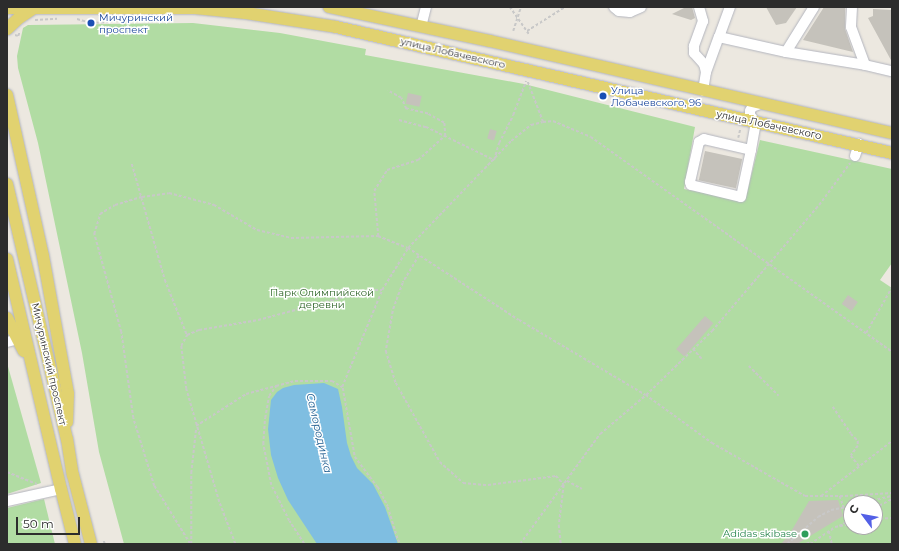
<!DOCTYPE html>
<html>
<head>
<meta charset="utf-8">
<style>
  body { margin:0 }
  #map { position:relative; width:899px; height:551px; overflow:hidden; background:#ece8e0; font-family:Montserrat,sans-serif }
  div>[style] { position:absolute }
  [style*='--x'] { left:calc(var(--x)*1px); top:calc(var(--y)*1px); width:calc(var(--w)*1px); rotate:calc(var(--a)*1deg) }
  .green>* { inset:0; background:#b1dca3 }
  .water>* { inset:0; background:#7fbee1 }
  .building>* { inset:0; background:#c5c2bb; transform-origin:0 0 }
  .path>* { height:1.5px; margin-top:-0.75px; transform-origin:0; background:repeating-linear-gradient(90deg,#c8c8c8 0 3px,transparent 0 5px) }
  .roads { filter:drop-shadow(0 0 1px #b3b5be) drop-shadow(0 0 1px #b3b5be) }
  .minor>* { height:10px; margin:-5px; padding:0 5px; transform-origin:5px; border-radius:5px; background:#fff }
  .major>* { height:12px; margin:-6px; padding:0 6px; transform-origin:6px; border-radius:6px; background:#e1d270 }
  .path-bridge>* { height:1.5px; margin-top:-0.75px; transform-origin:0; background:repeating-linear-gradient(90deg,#c8c8c8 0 3px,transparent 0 5px) }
  .dots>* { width:11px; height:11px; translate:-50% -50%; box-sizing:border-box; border:2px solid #fff; border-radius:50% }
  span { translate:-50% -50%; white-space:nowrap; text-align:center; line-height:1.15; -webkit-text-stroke:3px #fff; paint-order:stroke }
  .transit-label { font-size:10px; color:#164399 }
  .left { translate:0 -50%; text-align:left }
  .street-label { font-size:10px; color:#2c2c2c }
  .park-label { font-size:10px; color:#2a6223 }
  .leisure-label { font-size:10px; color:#27864d }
  .right { translate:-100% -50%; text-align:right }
  .water-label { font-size:11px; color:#1d5c8f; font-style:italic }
  .frame { position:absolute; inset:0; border:8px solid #2c2c2c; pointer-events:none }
  .north { position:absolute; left:843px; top:495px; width:40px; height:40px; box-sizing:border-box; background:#fff; border:1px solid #ababab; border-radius:50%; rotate:302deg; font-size:11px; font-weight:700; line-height:16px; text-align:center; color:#2c2c2c }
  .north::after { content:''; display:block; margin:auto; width:14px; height:18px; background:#5360e6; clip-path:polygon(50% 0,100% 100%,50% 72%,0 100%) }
  .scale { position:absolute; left:16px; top:517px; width:64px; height:18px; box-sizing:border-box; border:2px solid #2c2c2c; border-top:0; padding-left:5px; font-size:12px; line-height:14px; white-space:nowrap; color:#2c2c2c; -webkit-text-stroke:3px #fff; paint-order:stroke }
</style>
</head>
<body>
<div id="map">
  <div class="green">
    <div style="clip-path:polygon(evenodd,193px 23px,280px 33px,366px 49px,365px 55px,524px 84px,695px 127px,684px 189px,745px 201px,760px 140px,892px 169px,892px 263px,880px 280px,892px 288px,892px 544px,124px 544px,99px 452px,82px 353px,38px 143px,18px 68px,17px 56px,23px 28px,28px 25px,193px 23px,851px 503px,875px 503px,875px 527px,851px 527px,851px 503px)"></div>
    <div style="clip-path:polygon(7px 363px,41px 483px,7px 494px)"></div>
    <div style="clip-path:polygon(44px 499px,55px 544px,7px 544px,7px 508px)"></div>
  </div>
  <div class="water">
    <div style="clip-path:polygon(324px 383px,338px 389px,342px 407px,347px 443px,351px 456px,357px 468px,373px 484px,385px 507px,398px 544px,317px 544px,288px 500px,278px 478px,271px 455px,268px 429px,271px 400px,277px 392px,283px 388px,294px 385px)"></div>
  </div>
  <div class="building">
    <div style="clip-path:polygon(686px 7px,692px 7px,695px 18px,691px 20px,672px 14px)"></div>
    <div style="clip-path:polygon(766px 7px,797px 7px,786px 23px,776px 25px)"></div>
    <div style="clip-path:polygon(824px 7px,845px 7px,845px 29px,853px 52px,803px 40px)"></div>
    <div style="clip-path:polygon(873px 9px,892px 10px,892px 62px,868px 18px,873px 16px)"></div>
    <div style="left:408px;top:93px;width:14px;height:11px;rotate:12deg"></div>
    <div style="left:490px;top:129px;width:7px;height:10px;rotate:16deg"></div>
    <div style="left:705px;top:151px;width:38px;height:30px;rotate:12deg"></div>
    <div style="left:848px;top:295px;width:12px;height:11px;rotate:35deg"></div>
    <div style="left:705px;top:316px;width:11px;height:44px;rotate:41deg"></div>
    <div style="clip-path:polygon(838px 500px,843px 516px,797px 544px,781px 544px,789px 535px,809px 501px)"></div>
  </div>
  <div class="path">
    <div style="--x:510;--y:7;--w:33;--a:55"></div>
    <div style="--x:77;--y:19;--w:15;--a:16"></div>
    <div style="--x:91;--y:23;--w:17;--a:-3"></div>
    <div style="--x:35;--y:20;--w:22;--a:-3"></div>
    <div style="--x:513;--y:31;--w:25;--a:-72"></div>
    <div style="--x:527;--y:31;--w:45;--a:-32.3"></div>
    <div style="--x:15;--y:35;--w:3;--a:18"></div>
    <div style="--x:18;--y:36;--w:5;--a:-68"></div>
    <div style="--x:528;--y:82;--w:42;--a:69"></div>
    <div style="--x:399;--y:120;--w:28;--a:15"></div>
    <div style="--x:426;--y:127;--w:76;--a:25.9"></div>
    <div style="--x:494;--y:160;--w:18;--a:-74"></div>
    <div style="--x:499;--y:143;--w:31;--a:-63"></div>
    <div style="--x:513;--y:115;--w:36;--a:-69"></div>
    <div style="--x:738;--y:138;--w:9;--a:-77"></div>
    <div style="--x:132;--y:164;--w:121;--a:74.1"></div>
    <div style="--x:165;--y:280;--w:59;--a:68.2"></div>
    <div style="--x:378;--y:236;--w:45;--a:-95.1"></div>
    <div style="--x:374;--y:191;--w:25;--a:-58"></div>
    <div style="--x:387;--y:170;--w:33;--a:-18"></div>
    <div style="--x:418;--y:160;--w:36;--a:-42"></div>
    <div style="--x:445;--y:136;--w:13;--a:-94"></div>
    <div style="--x:444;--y:123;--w:18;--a:-151"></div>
    <div style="--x:428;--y:114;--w:23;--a:-167"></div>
    <div style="--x:406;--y:109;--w:12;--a:-114"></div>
    <div style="--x:401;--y:98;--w:15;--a:-152"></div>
    <div style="--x:419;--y:256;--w:31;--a:121"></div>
    <div style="--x:403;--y:283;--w:30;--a:110"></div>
    <div style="--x:393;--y:311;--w:41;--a:99.9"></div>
    <div style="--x:386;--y:351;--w:34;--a:73"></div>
    <div style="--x:396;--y:383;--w:90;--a:60.9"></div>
    <div style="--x:440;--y:462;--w:31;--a:42"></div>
    <div style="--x:463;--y:483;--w:25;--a:5"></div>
    <div style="--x:488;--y:485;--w:69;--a:-7.5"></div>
    <div style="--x:556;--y:476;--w:12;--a:48"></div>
    <div style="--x:564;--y:485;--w:40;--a:97.1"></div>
    <div style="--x:559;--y:525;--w:19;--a:84"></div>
    <div style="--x:866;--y:333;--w:53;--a:-60.5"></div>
    <div style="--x:693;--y:349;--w:13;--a:48"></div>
    <div style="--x:749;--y:366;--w:42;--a:45"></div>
    <div style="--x:343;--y:388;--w:70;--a:80.1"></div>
    <div style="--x:355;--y:457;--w:38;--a:53"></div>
    <div style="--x:378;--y:487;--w:22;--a:63"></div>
    <div style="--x:388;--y:507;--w:34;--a:73"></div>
    <div style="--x:398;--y:540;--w:6;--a:45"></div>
    <div style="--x:833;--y:407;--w:32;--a:56"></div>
    <div style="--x:851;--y:434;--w:10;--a:45"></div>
    <div style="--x:858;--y:441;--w:5;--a:90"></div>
    <div style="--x:858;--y:446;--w:12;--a:125"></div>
    <div style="--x:851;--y:456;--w:13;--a:51"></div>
    <div style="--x:196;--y:426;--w:59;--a:-32.6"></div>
    <div style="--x:246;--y:394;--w:31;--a:-15"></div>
    <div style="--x:7;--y:472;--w:32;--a:22"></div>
    <div style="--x:567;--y:481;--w:17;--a:28"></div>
    <div style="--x:821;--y:496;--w:90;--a:-37.8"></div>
    <div style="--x:840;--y:496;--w:26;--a:72"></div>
    <div style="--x:863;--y:503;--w:30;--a:-14"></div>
    <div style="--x:875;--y:508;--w:19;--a:-28"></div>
    <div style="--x:875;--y:519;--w:17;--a:-3"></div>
    <div style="--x:839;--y:526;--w:13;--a:-27"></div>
    <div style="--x:829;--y:531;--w:13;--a:77"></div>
    <div style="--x:104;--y:541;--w:3;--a:72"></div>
    <div style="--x:190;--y:544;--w:68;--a:-121.8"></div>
    <div style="--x:154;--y:486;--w:71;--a:-107.2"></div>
    <div style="--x:133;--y:418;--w:87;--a:-97.9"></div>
    <div style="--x:121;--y:332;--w:102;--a:-105.4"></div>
    <div style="--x:94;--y:234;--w:21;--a:-73"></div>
    <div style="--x:100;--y:214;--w:17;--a:-31"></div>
    <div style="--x:115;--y:205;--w:28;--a:-17"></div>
    <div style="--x:142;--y:197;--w:27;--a:-8"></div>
    <div style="--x:169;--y:193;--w:47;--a:14.9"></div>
    <div style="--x:214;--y:205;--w:50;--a:30.2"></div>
    <div style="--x:257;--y:230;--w:35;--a:13"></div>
    <div style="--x:291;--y:238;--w:87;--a:-1.3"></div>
    <div style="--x:378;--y:236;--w:32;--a:22"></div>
    <div style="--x:408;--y:248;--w:149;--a:-46.1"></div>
    <div style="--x:511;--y:141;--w:26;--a:-39"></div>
    <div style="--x:531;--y:125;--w:12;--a:-14"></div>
    <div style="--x:543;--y:122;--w:10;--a:-6"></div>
    <div style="--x:553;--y:121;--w:41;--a:22.8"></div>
    <div style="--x:591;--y:137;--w:370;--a:35.5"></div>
    <div style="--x:191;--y:544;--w:71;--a:-90"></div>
    <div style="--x:191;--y:473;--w:45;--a:-83.7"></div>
    <div style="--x:235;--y:544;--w:45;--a:-110.9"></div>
    <div style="--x:219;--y:502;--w:118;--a:-106.3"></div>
    <div style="--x:186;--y:389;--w:43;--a:-96.6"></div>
    <div style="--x:181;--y:346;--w:13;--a:-61"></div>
    <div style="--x:187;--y:335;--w:13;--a:-23"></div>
    <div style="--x:199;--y:330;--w:60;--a:-9.6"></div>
    <div style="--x:258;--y:320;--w:116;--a:-15"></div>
    <div style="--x:370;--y:290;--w:12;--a:0"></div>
    <div style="--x:304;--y:544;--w:27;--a:-123"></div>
    <div style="--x:289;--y:521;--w:40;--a:-116.6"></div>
    <div style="--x:271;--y:485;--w:42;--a:-101"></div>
    <div style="--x:263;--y:444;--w:26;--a:-86"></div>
    <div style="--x:265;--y:418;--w:22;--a:-80"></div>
    <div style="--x:269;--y:396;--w:12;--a:-55"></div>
    <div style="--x:276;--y:386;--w:20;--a:-15"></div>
    <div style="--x:295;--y:381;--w:37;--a:0"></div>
    <div style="--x:332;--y:381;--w:12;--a:31"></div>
    <div style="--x:342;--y:387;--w:105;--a:-67.6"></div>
    <div style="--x:382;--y:290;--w:49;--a:-58.2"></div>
    <div style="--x:408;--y:248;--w:132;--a:33"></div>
    <div style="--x:519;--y:320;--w:147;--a:30.6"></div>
    <div style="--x:646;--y:395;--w:82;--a:36"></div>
    <div style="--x:712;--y:443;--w:107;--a:29.7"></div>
    <div style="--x:805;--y:496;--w:40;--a:0"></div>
    <div style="--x:845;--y:496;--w:47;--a:-3.7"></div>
    <div style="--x:520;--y:544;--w:136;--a:-54"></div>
    <div style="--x:600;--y:434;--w:60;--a:-40.3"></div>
    <div style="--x:646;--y:395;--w:92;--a:-44.1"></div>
    <div style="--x:712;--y:331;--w:165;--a:-49.7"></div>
    <div style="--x:819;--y:205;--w:52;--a:-53.6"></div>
    <div style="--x:806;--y:544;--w:5;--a:-22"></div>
    <div style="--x:810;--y:544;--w:30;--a:-34"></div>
    <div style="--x:835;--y:527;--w:16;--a:-11"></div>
  </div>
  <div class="roads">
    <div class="minor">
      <div style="--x:614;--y:7;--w:6;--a:39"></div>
      <div style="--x:619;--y:11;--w:11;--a:5"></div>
      <div style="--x:630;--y:12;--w:12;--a:-24"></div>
      <div style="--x:699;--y:7;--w:15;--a:74"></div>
      <div style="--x:703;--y:21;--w:27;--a:110"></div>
      <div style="--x:694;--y:46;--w:7;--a:90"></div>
      <div style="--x:694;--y:53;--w:15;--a:48"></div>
      <div style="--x:704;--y:64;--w:8;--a:76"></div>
      <div style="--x:706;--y:72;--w:19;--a:99"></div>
      <div style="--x:852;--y:7;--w:20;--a:93"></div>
      <div style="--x:851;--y:27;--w:40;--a:69.8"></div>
      <div style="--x:421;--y:27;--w:21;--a:-76"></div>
      <div style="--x:719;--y:37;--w:32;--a:-70"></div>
      <div style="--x:786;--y:52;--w:53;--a:-58.1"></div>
      <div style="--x:706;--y:72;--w:37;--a:-70"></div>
      <div style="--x:719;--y:37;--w:69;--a:12.6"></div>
      <div style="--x:786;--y:52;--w:80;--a:9.3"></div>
      <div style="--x:865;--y:65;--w:28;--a:13"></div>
      <div style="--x:751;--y:150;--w:48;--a:-166.8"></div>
      <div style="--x:704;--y:139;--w:6;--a:149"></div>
      <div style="--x:699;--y:142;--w:41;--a:102.7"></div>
      <div style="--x:690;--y:182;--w:3;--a:72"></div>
      <div style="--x:691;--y:185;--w:51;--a:13.5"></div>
      <div style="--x:741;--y:197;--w:48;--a:-78"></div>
      <div style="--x:751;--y:150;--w:27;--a:-80"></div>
      <div style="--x:756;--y:123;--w:10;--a:-127"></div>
      <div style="--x:750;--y:115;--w:4;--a:-90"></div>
      <div style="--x:750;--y:111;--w:4;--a:-63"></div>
      <div style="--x:752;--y:107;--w:9;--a:-21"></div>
      <div style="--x:855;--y:156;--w:13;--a:-72"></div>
      <div style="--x:7;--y:342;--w:11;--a:-15"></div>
      <div style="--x:7;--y:501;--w:55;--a:-12.5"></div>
    </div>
    <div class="major">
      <div style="--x:329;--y:7;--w:165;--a:11.9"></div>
      <div style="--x:490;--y:41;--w:412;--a:12.9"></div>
      <div style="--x:7;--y:8;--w:188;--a:0"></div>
      <div style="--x:195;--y:8;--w:51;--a:5.6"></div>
      <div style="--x:246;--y:13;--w:91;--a:8.8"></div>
      <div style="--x:336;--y:27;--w:570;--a:12.77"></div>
      <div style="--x:7;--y:29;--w:16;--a:-43"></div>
      <div style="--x:19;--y:18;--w:18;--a:-34"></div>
      <div style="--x:7;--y:95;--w:165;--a:77.4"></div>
      <div style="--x:43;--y:256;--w:140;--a:79.7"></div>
      <div style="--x:68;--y:394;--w:28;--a:92"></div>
      <div style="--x:7;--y:184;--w:262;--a:76.8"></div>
      <div style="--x:67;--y:439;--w:36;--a:81"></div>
      <div style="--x:73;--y:475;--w:71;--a:75.4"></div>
      <div style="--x:7;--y:259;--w:236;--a:76.8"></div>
      <div style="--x:61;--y:489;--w:57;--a:75.7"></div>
      <div style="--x:7;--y:318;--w:37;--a:63"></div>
    </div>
  </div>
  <div class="path-bridge">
    <div style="--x:787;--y:544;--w:41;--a:-41.1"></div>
    <div style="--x:818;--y:517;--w:15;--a:-28"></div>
    <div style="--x:831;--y:510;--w:20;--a:-11"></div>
  </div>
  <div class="dots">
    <div style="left:91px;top:23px;background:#1a4fb4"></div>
    <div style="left:603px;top:96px;background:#1a4fb4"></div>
    <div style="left:805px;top:534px;background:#2e9e5b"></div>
  </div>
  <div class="transit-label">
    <span class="left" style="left:99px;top:23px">Мичуринский<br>проспект</span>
    <span class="left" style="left:611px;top:96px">Улица<br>Лобачевского, 96</span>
  </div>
  <div class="street-label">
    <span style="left:453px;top:53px;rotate:13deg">улица Лобачевского</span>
    <span style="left:769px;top:125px;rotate:12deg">улица Лобачевского</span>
    <span style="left:49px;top:364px;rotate:77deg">Мичуринский проспект</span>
  </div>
  <div class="park-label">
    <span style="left:322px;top:298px">Парк Олимпийской<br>деревни</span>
  </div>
  <div class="leisure-label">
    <span class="right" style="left:797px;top:534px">Adidas skibase</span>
  </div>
  <div class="water-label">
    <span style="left:319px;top:433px;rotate:77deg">Самородинка</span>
  </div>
  <div class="frame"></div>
  <div class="north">С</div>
  <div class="scale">50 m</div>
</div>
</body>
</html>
